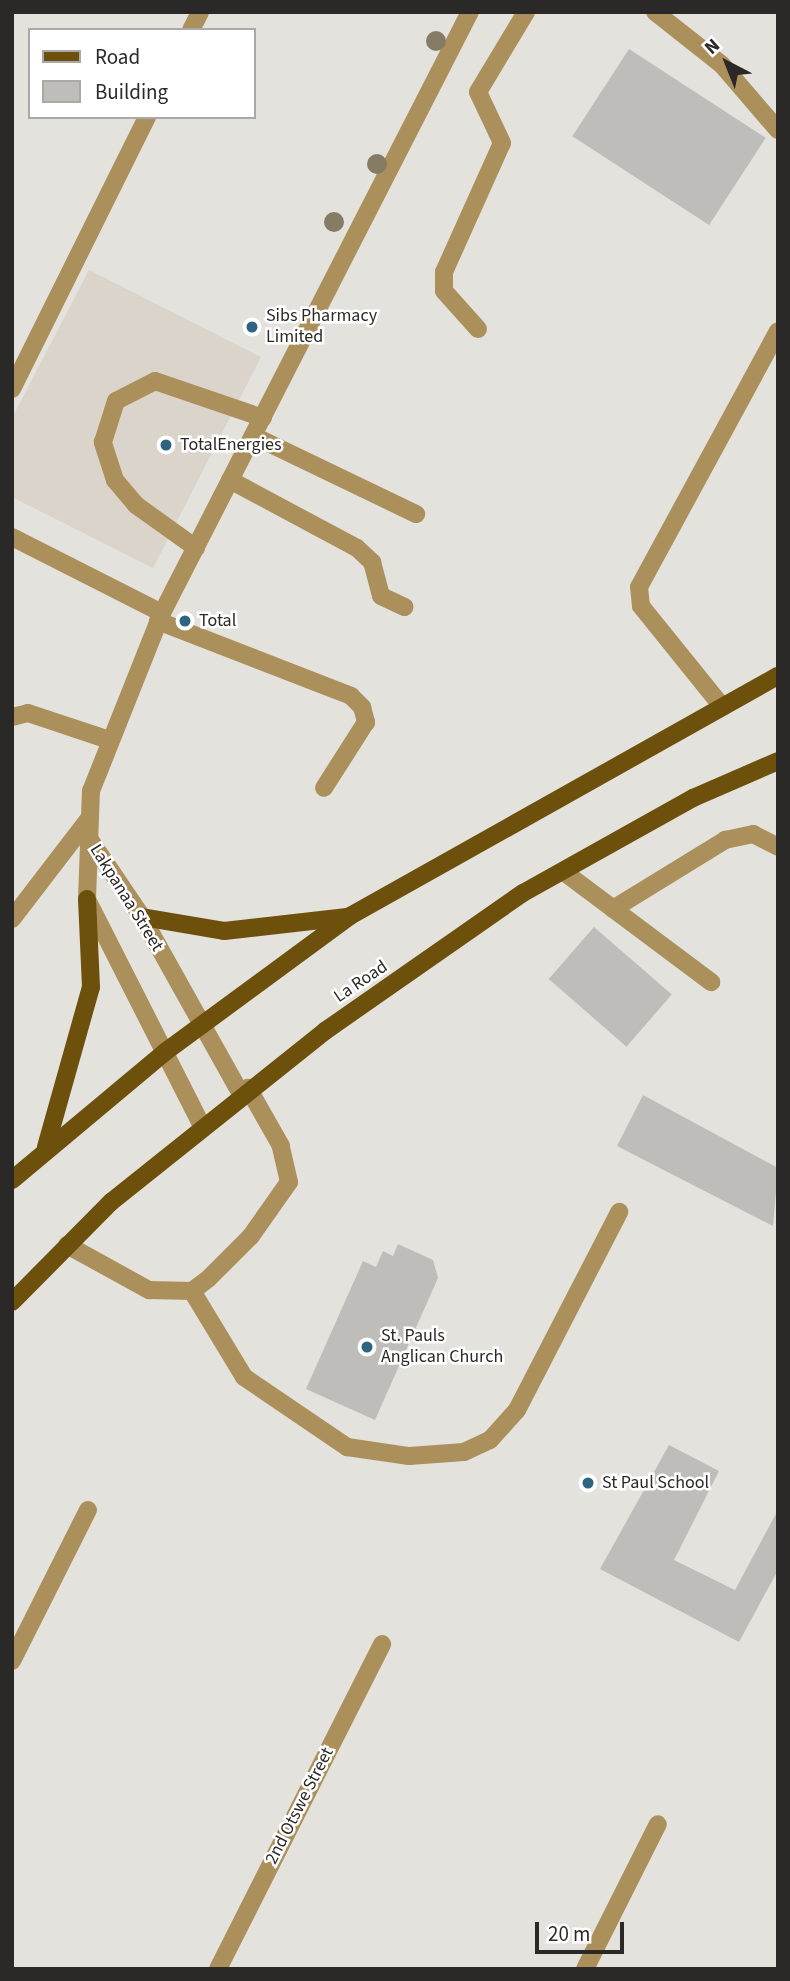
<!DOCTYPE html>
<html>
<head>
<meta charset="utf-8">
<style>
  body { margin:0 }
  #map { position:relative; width:790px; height:1981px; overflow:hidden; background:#e4e2dd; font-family:"Source Sans 3",sans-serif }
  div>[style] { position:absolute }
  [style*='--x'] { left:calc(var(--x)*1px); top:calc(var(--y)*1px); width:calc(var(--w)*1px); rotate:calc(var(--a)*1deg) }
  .built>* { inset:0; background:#dad4ca }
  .building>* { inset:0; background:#bfbdb9; transform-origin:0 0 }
  .minor>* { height:18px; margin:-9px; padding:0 9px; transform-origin:9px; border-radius:9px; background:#ac905c }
  .major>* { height:18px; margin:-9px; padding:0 9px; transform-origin:9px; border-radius:9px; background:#6d500b }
  .trees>* { width:20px; height:20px; margin:-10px; border-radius:50%; background:#867c65 }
  .dots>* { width:19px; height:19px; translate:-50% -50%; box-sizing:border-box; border:4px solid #fff; border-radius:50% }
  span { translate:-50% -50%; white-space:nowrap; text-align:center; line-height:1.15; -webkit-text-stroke:5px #fff; paint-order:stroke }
  .poi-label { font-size:18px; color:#2a2927 }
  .left { translate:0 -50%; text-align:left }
  .street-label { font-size:18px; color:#2a2927 }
  .frame { position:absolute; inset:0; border:14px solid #2a2927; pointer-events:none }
  .legend { position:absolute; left:28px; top:28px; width:228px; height:91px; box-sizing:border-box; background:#fff; border:2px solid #aaa9a9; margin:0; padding:9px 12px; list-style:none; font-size:21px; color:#2a2927 }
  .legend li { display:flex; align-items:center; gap:14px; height:35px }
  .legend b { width:35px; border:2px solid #aaa9a9 }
  .north { position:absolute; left:692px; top:28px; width:70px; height:70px; -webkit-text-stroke:5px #fff; paint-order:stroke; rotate:318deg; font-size:19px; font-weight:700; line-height:28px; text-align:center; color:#2a2927 }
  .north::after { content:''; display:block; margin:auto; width:24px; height:32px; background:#2a2927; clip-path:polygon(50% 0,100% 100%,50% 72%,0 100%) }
  .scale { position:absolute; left:535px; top:1922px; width:89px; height:32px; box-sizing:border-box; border:4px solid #2a2927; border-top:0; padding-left:9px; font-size:21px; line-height:24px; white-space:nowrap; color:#2a2927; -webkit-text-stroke:5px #fff; paint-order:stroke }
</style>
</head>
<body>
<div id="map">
  <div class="built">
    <div style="clip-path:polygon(89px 270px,261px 357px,153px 568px,12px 497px,12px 418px)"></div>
  </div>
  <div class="building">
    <div style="left:629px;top:49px;width:163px;height:104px;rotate:33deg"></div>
    <div style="left:594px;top:927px;width:103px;height:69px;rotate:41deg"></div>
    <div style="clip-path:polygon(643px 1095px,778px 1168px,773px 1226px,617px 1146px)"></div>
    <div style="clip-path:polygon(398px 1244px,433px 1260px,438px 1278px,375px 1420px,306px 1389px,363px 1261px,376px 1267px,383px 1251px,393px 1256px)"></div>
    <div style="clip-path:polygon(669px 1445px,719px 1471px,674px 1560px,735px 1590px,778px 1510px,778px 1570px,739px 1642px,600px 1569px)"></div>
  </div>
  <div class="minor">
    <div style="--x:655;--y:12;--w:85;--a:38.3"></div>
    <div style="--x:722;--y:65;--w:86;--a:49.3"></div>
    <div style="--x:191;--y:30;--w:20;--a:-63"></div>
    <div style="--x:478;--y:329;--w:51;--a:-131.8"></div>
    <div style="--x:444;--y:291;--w:19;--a:-90"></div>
    <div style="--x:444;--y:272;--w:141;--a:-65.8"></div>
    <div style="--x:502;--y:143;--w:56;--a:-115.2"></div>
    <div style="--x:478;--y:92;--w:93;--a:-59"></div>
    <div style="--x:12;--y:389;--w:304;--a:-63.6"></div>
    <div style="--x:254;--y:436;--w:180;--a:25.7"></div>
    <div style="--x:230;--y:480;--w:144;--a:28.2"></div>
    <div style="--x:357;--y:548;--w:21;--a:43"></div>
    <div style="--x:372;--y:562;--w:35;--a:75"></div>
    <div style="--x:381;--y:596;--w:26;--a:25"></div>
    <div style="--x:12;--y:537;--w:168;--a:26.9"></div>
    <div style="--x:196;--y:548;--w:74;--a:-144.4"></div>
    <div style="--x:136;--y:505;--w:33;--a:-130"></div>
    <div style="--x:115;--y:480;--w:40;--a:-108"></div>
    <div style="--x:103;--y:442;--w:43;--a:-72.4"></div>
    <div style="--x:116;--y:401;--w:44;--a:-27.1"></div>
    <div style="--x:155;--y:381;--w:114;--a:18.9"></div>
    <div style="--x:158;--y:621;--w:207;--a:21.2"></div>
    <div style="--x:351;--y:696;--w:16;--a:45"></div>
    <div style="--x:362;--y:707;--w:16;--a:75"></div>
    <div style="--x:366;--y:722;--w:78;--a:122.5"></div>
    <div style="--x:720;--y:704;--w:126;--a:-128.9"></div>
    <div style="--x:641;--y:606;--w:19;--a:-96"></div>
    <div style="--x:639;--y:587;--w:291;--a:-61.5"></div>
    <div style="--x:12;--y:717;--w:16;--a:-14"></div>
    <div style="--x:28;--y:713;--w:82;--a:18.4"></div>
    <div style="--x:86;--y:834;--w:100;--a:56"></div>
    <div style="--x:142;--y:917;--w:203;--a:60.8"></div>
    <div style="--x:564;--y:872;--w:184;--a:36.8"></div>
    <div style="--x:613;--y:909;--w:132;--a:-31.6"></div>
    <div style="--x:725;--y:840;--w:29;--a:-12"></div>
    <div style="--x:753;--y:834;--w:28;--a:27"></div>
    <div style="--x:12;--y:919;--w:125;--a:-52.5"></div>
    <div style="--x:202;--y:1126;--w:254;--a:-116.9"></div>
    <div style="--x:87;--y:899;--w:108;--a:-87.9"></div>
    <div style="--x:91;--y:791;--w:192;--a:-68.3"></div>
    <div style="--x:162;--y:613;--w:675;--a:-62.87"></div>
    <div style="--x:67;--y:1245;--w:94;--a:28.8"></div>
    <div style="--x:149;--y:1290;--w:43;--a:1.3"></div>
    <div style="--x:192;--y:1291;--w:21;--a:-37"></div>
    <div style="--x:209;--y:1278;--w:59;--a:-45"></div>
    <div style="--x:251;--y:1236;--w:66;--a:-54.9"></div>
    <div style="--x:289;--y:1182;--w:37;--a:-103"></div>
    <div style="--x:281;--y:1146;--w:67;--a:-119.6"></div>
    <div style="--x:192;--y:1291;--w:100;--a:58.8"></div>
    <div style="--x:244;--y:1377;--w:125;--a:34.2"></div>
    <div style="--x:347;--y:1447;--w:63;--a:8.3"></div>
    <div style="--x:409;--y:1456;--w:55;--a:-4.2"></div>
    <div style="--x:464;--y:1452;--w:29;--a:-25"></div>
    <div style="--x:490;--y:1440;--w:40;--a:-48"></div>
    <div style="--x:517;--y:1410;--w:223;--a:-62.7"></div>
    <div style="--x:12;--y:1661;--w:169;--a:-63.3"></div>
    <div style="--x:218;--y:1969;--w:364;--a:-63.2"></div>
    <div style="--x:585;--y:1969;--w:162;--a:-63.3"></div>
  </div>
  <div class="major">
    <div style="--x:142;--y:917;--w:83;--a:9.7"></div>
    <div style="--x:224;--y:931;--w:124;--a:-6.5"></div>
    <div style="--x:46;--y:1147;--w:166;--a:-74.3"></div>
    <div style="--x:91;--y:987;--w:88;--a:-92.6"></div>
    <div style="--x:12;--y:1180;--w:199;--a:-39.9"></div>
    <div style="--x:165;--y:1052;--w:230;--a:-36.3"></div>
    <div style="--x:350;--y:916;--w:491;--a:-29.3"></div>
    <div style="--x:12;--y:1302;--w:141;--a:-45.3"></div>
    <div style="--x:111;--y:1202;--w:274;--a:-38.6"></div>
    <div style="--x:325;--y:1031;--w:241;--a:-34.9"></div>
    <div style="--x:523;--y:893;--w:195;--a:-29.2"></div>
    <div style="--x:693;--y:798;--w:93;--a:-23.5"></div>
  </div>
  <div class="trees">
    <div style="left:436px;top:41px"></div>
    <div style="left:377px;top:164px"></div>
    <div style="left:334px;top:222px"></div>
  </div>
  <div class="dots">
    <div style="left:252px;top:327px;background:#2e6480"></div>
    <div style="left:166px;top:445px;background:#2e6480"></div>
    <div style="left:185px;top:621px;background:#2e6480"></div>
    <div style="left:367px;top:1347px;background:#2e6480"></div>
    <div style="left:588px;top:1483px;background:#2e6480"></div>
  </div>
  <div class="poi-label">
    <span class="left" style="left:266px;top:327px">Sibs Pharmacy<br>Limited</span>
    <span class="left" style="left:180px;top:445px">TotalEnergies</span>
    <span class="left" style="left:199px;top:621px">Total</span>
    <span class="left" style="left:381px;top:1347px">St. Pauls<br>Anglican Church</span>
    <span class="left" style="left:602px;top:1483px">St Paul School</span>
  </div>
  <div class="street-label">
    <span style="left:126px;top:898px;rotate:58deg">Lakpanaa Street</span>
    <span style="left:361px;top:982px;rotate:-34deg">La Road</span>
    <span style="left:300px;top:1806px;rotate:-63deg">2nd Otswe Street</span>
  </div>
  <div class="frame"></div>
  <ul class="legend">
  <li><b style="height:9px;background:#6d500b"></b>Road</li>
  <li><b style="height:19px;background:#bfbdb9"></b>Building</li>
  </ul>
  <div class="north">N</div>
  <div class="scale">20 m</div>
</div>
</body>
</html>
